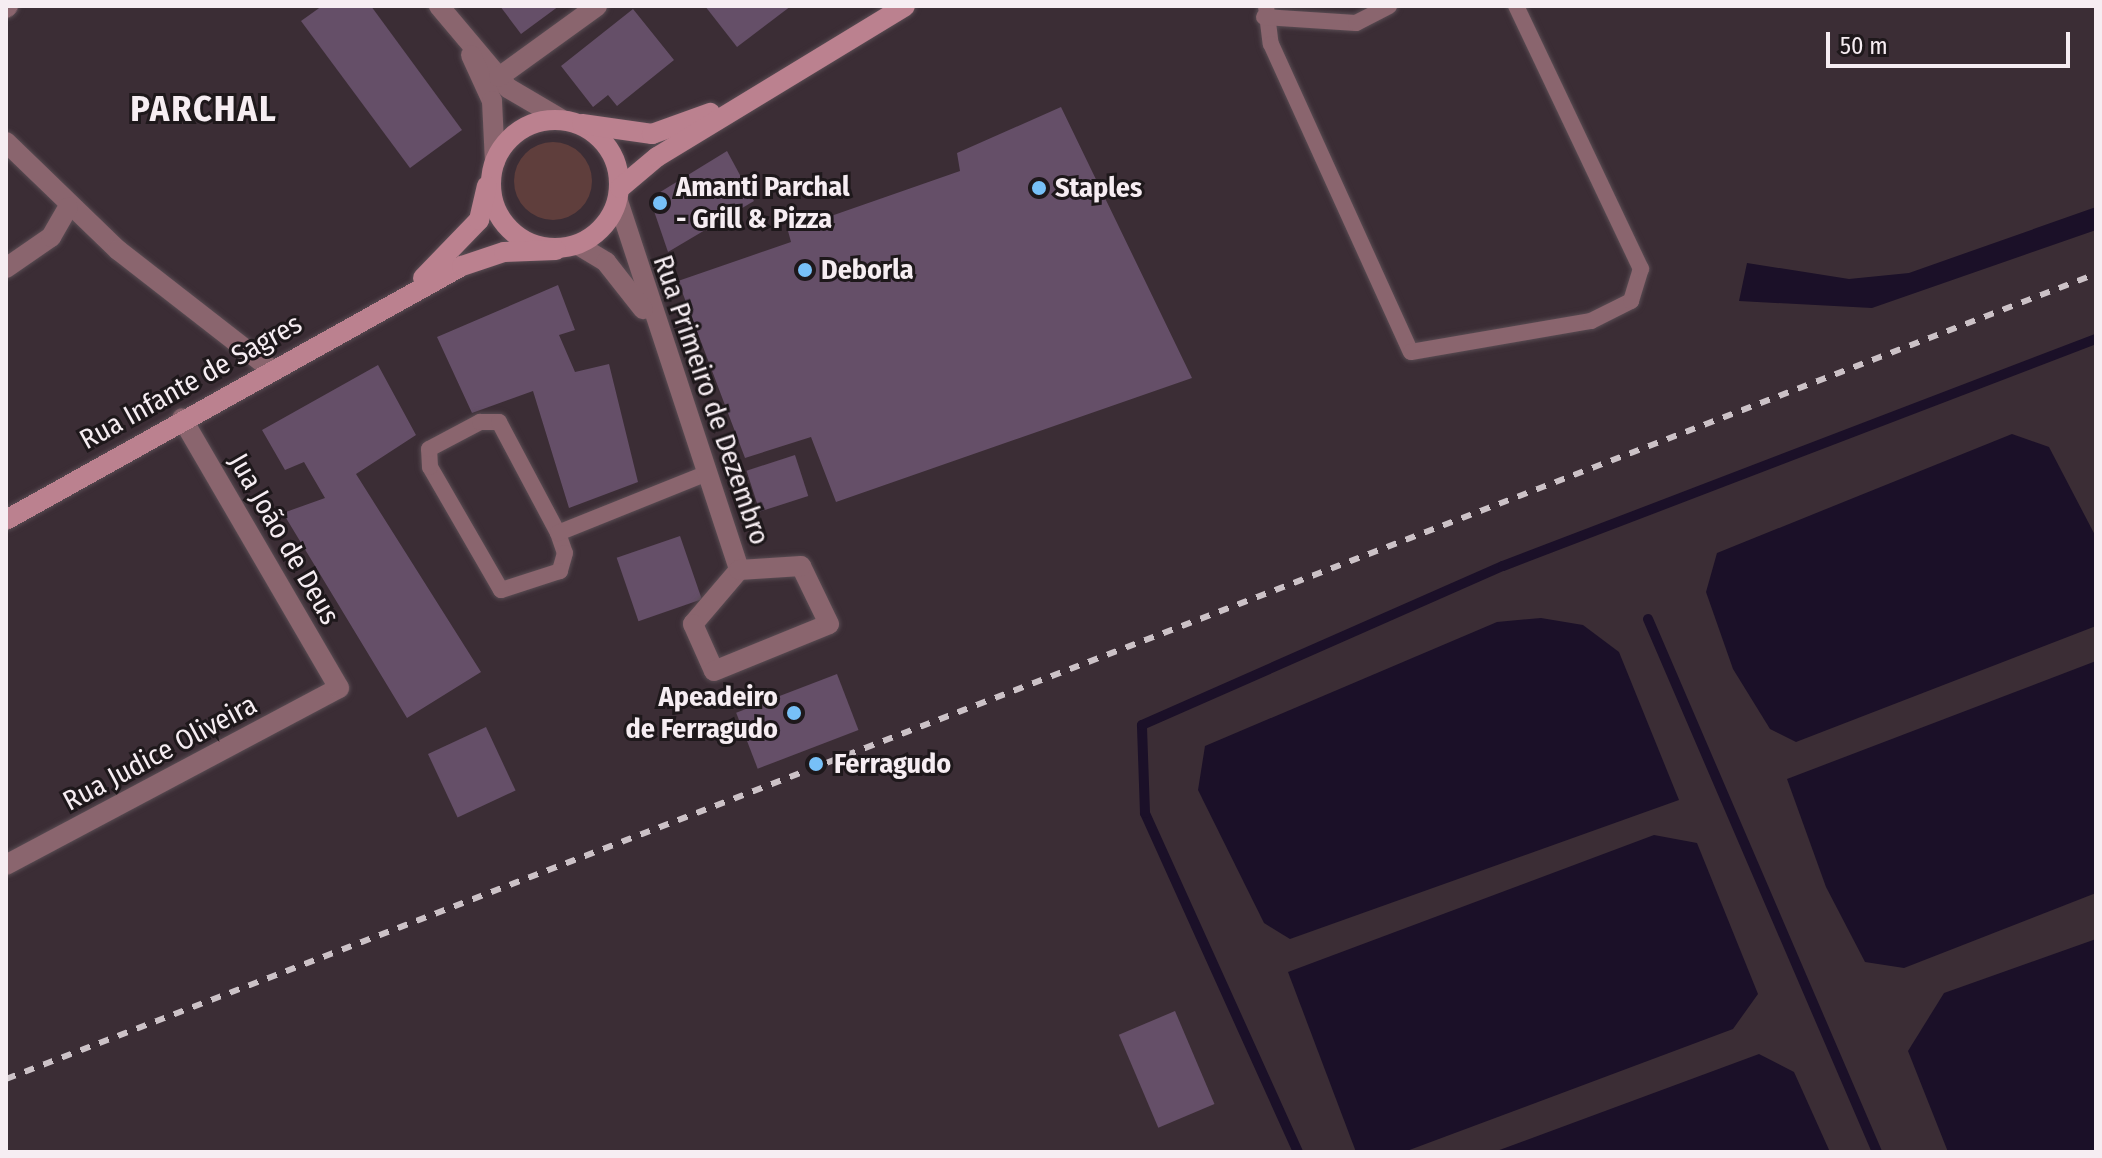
<!DOCTYPE html>
<html>
<head>
<meta charset="utf-8">
<style>
  body { margin:0 }
  #map { position:relative; width:2102px; height:1158px; overflow:hidden; background:#3b2d35; font-family:"Fira Sans Condensed",sans-serif }
  div>[style] { position:absolute }
  [style*='--x'] { left:calc(var(--x)*1px); top:calc(var(--y)*1px); width:calc(var(--w)*1px); rotate:calc(var(--a)*1deg) }
  .green>* { inset:0; background:#5f3e3c }
  .round { border-radius:50% }
  .water>* { inset:0; background:#1b1028 }
  .stream>* { height:10px; margin:-5px; padding:0 5px; transform-origin:5px; border-radius:5px; background:#1b1028 }
  .building>* { inset:0; background:#654f68; transform-origin:0 0 }
  .roads { filter:drop-shadow(0 0 2px #594c53) drop-shadow(0 0 2px #594c53) }
  .lane>* { height:16px; margin:-8px; padding:0 8px; transform-origin:8px; border-radius:8px; background:#8a656e }
  .street>* { height:20px; margin:-10px; padding:0 10px; transform-origin:10px; border-radius:10px; background:#8a656e }
  .secondary>* { height:20px; margin:-10px; padding:0 10px; transform-origin:10px; border-radius:10px; background:#bb818f }
  .secondary>.ring { margin:-10px; padding:0; box-sizing:content-box; background:none; border:20px solid #bb818f; border-radius:50% }
  .rail>* { height:6px; margin-top:-3px; transform-origin:0; background:repeating-linear-gradient(90deg,#ccc2c7 0 10px,transparent 0 20px) }
  .dots>* { width:22px; height:22px; translate:-50% -50%; box-sizing:border-box; border:4px solid #1e181b; border-radius:50% }
  span { translate:-50% -50%; white-space:nowrap; text-align:center; line-height:1.15; -webkit-text-stroke:6px #1e181b; paint-order:stroke }
  .poi-label { font-size:28px; color:#f6edf2; font-weight:700 }
  .left { translate:0 -50%; text-align:left }
  .right { translate:-100% -50%; text-align:right }
  .street-label { font-size:28px; color:#f6edf2 }
  .district-label { font-size:36px; color:#f6edf2; font-weight:700; letter-spacing:2px }
  .frame { position:absolute; inset:0; border:8px solid #f6edf2; pointer-events:none }
  .scale { position:absolute; left:1826px; top:32px; width:244px; height:36px; box-sizing:border-box; border:4px solid #f6edf2; border-top:0; padding-left:10px; font-size:24px; line-height:28px; white-space:nowrap; color:#f6edf2; -webkit-text-stroke:6px #1e181b; paint-order:stroke }
</style>
</head>
<body>
<div id="map">
  <div class="green">
    <div class="round" style="left:514px;top:142px;width:78px;height:78px"></div>
  </div>
  <div class="water">
    <div style="clip-path:polygon(2096px 207px,2096px 230px,1872px 308px,1739px 301px,1747px 263px,1849px 279px,1909px 273px)"></div>
    <div style="clip-path:polygon(2012px 434px,2049px 447px,2096px 537px,2096px 626px,1796px 742px,1770px 729px,1733px 669px,1706px 592px,1717px 553px)"></div>
    <div style="clip-path:polygon(1541px 618px,1583px 625px,1619px 652px,1679px 800px,1290px 939px,1264px 923px,1198px 790px,1205px 746px,1497px 622px)"></div>
    <div style="clip-path:polygon(2096px 661px,2096px 893px,1904px 968px,1865px 962px,1826px 887px,1787px 779px)"></div>
    <div style="clip-path:polygon(1654px 835px,1697px 843px,1758px 994px,1733px 1029px,1404px 1152px,1356px 1152px,1288px 972px)"></div>
    <div style="clip-path:polygon(2096px 939px,2096px 1152px,1948px 1152px,1908px 1051px,1944px 993px)"></div>
    <div style="clip-path:polygon(1759px 1054px,1794px 1072px,1830px 1152px,1494px 1152px)"></div>
  </div>
  <div class="stream">
    <div style="--x:1648;--y:619;--w:580;--a:66.75"></div>
    <div style="--x:1298;--y:1152;--w:372;--a:-114.3"></div>
    <div style="--x:1145;--y:813;--w:88;--a:-92"></div>
    <div style="--x:1142;--y:725;--w:394;--a:-23.8"></div>
    <div style="--x:1503;--y:566;--w:635;--a:-20.95"></div>
  </div>
  <div class="building">
    <div style="clip-path:polygon(322px 6px,371px 6px,462px 130px,410px 168px,301px 21px)"></div>
    <div style="clip-path:polygon(500px 6px,559px 6px,521px 34px)"></div>
    <div style="clip-path:polygon(705px 6px,791px 6px,737px 47px)"></div>
    <div style="clip-path:polygon(633px 9px,674px 60px,617px 106px,608px 95px,593px 107px,561px 66px)"></div>
    <div style="clip-path:polygon(1061px 107px,1192px 378px,836px 502px,811px 437px,745px 458px,678px 281px,791px 242px,788px 231px,960px 171px,957px 153px)"></div>
    <div style="clip-path:polygon(727px 151px,754px 201px,668px 252px,654px 211px,657px 194px)"></div>
    <div style="clip-path:polygon(558px 285px,575px 330px,559px 335px,575px 372px,609px 364px,638px 482px,569px 508px,533px 391px,472px 413px,437px 337px)"></div>
    <div style="clip-path:polygon(378px 365px,416px 435px,356px 474px,481px 672px,407px 718px,283px 513px,325px 498px,304px 462px,285px 470px,262px 430px)"></div>
    <div style="left:795px;top:455px;width:43px;height:51px;rotate:72deg"></div>
    <div style="left:680px;top:536px;width:67px;height:67px;rotate:71deg"></div>
    <div style="left:837px;top:674px;width:60px;height:108px;rotate:69deg"></div>
    <div style="left:486px;top:727px;width:70px;height:64px;rotate:65deg"></div>
    <div style="left:1175px;top:1011px;width:101px;height:61px;rotate:67deg"></div>
  </div>
  <div class="roads">
    <div class="lane">
      <div style="--x:1266;--y:6;--w:38;--a:83"></div>
      <div style="--x:1271;--y:44;--w:338;--a:65.6"></div>
      <div style="--x:1411;--y:352;--w:183;--a:-9.8"></div>
      <div style="--x:1591;--y:321;--w:45;--a:-26.6"></div>
      <div style="--x:1631;--y:301;--w:34;--a:-73"></div>
      <div style="--x:1641;--y:269;--w:291;--a:-115.4"></div>
      <div style="--x:1264;--y:17;--w:92;--a:3.7"></div>
      <div style="--x:1356;--y:23;--w:37;--a:-27"></div>
      <div style="--x:558;--y:533;--w:21;--a:71"></div>
      <div style="--x:565;--y:553;--w:19;--a:106"></div>
      <div style="--x:560;--y:571;--w:62;--a:162.1"></div>
      <div style="--x:501;--y:590;--w:142;--a:-120"></div>
      <div style="--x:430;--y:467;--w:18;--a:-93"></div>
      <div style="--x:429;--y:449;--w:58;--a:-27.9"></div>
      <div style="--x:480;--y:422;--w:19;--a:0"></div>
      <div style="--x:499;--y:422;--w:126;--a:62"></div>
      <div style="--x:558;--y:533;--w:158;--a:-21.9"></div>
    </div>
    <div class="street">
      <div style="--x:439;--y:6;--w:107;--a:49.9"></div>
      <div style="--x:508;--y:88;--w:61;--a:30.3"></div>
      <div style="--x:6;--y:8;--w:3;--a:-45"></div>
      <div style="--x:471;--y:55;--w:51;--a:65.5"></div>
      <div style="--x:492;--y:101;--w:61;--a:87.2"></div>
      <div style="--x:499;--y:77;--w:121;--a:-35.9"></div>
      <div style="--x:6;--y:142;--w:156;--a:44"></div>
      <div style="--x:118;--y:250;--w:194;--a:37.9"></div>
      <div style="--x:618;--y:201;--w:388;--a:71.8"></div>
      <div style="--x:739;--y:570;--w:71;--a:130.4"></div>
      <div style="--x:693;--y:624;--w:51;--a:65.9"></div>
      <div style="--x:714;--y:671;--w:124;--a:-22.2"></div>
      <div style="--x:829;--y:624;--w:64;--a:-115.8"></div>
      <div style="--x:801;--y:566;--w:62;--a:176.3"></div>
      <div style="--x:578;--y:245;--w:33;--a:31"></div>
      <div style="--x:606;--y:262;--w:60;--a:51.8"></div>
      <div style="--x:6;--y:268;--w:55;--a:-34.6"></div>
      <div style="--x:51;--y:237;--w:34;--a:-60"></div>
      <div style="--x:6;--y:865;--w:377;--a:-28"></div>
      <div style="--x:339;--y:688;--w:312;--a:-120.2"></div>
    </div>
    <div class="secondary">
      <div class="ring" style="left:491px;top:120px;width:108px;height:108px"></div>
      <div style="--x:582;--y:124;--w:71;--a:8.1"></div>
      <div style="--x:652;--y:134;--w:62;--a:-19.9"></div>
      <div style="--x:620;--y:188;--w:48;--a:-40"></div>
      <div style="--x:657;--y:157;--w:290;--a:-31.3"></div>
      <div style="--x:423;--y:278;--w:81;--a:-46"></div>
      <div style="--x:479;--y:220;--w:35;--a:-77"></div>
      <div style="--x:6;--y:520;--w:522;--a:-29.12"></div>
      <div style="--x:462;--y:266;--w:44;--a:-18.4"></div>
      <div style="--x:504;--y:252;--w:52;--a:-2.2"></div>
    </div>
  </div>
  <div class="rail">
    <div style="--x:6;--y:1079;--w:2240;--a:-21.07"></div>
  </div>
  <div class="dots">
    <div style="left:1039px;top:188px;background:#77c0f7"></div>
    <div style="left:660px;top:203px;background:#77c0f7"></div>
    <div style="left:805px;top:270px;background:#77c0f7"></div>
    <div style="left:794px;top:713px;background:#77c0f7"></div>
    <div style="left:816px;top:764px;background:#77c0f7"></div>
  </div>
  <div class="poi-label">
    <span class="left" style="left:676px;top:203px">Amanti Parchal<br>- Grill &amp; Pizza</span>
    <span class="left" style="left:1055px;top:188px">Staples</span>
    <span class="left" style="left:821px;top:270px">Deborla</span>
    <span class="right" style="left:778px;top:713px">Apeadeiro<br>de Ferragudo</span>
    <span class="left" style="left:834px;top:764px">Ferragudo</span>
  </div>
  <div class="street-label">
    <span style="left:191px;top:382px;rotate:-29deg">Rua Infante de Sagres</span>
    <span style="left:711px;top:400px;rotate:71deg">Rua Primeiro de Dezembro</span>
    <span style="left:284px;top:539px;rotate:60deg">Jua João de Deus</span>
    <span style="left:160px;top:753px;rotate:-28deg">Rua Judice Oliveira</span>
  </div>
  <div class="district-label">
    <span style="left:204px;top:110px">PARCHAL</span>
  </div>
  <div class="frame"></div>
  <div class="scale">50 m</div>
</div>
</body>
</html>
